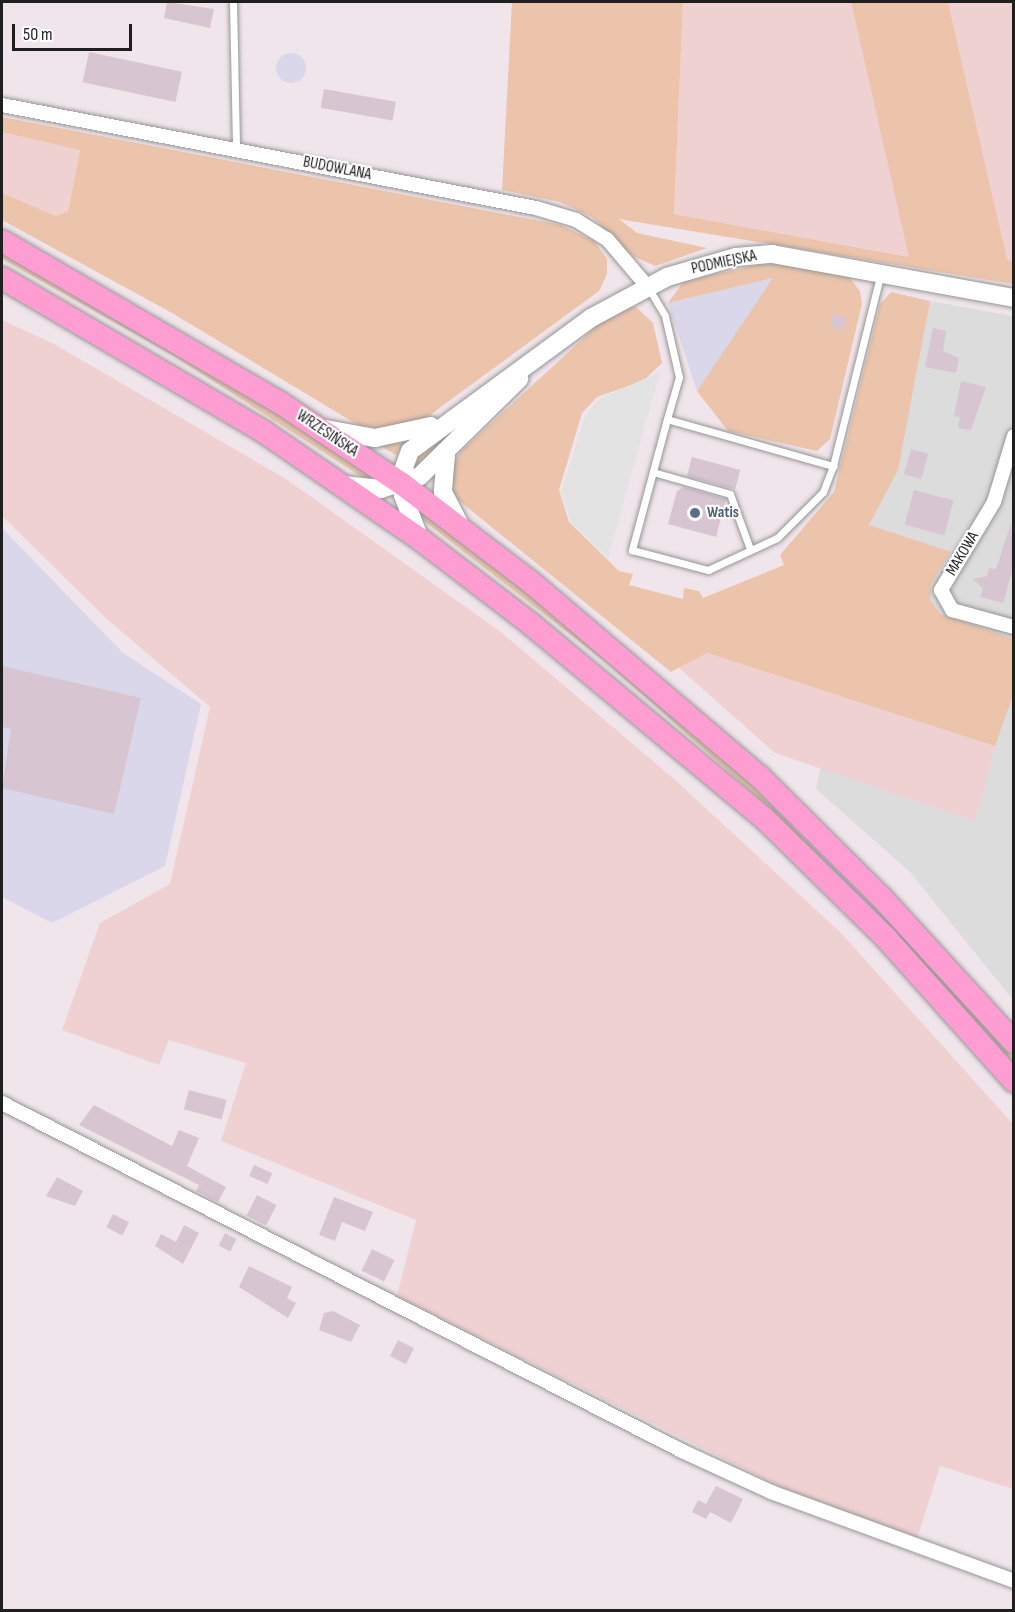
<!DOCTYPE html>
<html>
<head>
<meta charset="utf-8">
<style>
  body { margin:0 }
  #map { position:relative; width:1015px; height:1612px; overflow:hidden; background:#f0e5ea; font-family:"Sofia Sans Condensed",sans-serif }
  div>[style] { position:absolute }
  [style*='--x'] { left:calc(var(--x)*1px); top:calc(var(--y)*1px); width:calc(var(--w)*1px); rotate:calc(var(--a)*1deg) }
  .residential>* { inset:0; background:#dddcdd }
  .industrial>* { inset:0; background:#d9d7e9 }
  .round { border-radius:50% }
  .farmland>* { inset:0; background:#efd1d2 }
  .grass>* { inset:0; background:#ebc4ab }
  .parking>* { inset:0; background:#e3e3e3 }
  .building>* { inset:0; background:#d7c6d2; transform-origin:0 0 }
  .roads { filter:drop-shadow(0 0 2px #969696) drop-shadow(0 0 2px #969696) }
  .service>* { height:7px; margin:-3.5px; padding:0 3.5px; transform-origin:3.5px; border-radius:3.5px; background:#fff }
  .minor>* { height:14px; margin:-7px; padding:0 7px; transform-origin:7px; border-radius:7px; background:#fff }
  .tertiary>* { height:18px; margin:-9px; padding:0 9px; transform-origin:9px; border-radius:9px; background:#fff }
  .primary>* { height:22px; margin:-11px; padding:0 11px; transform-origin:11px; border-radius:11px; background:#fd9dd2 }
  .dots>* { width:16px; height:16px; translate:-50% -50%; box-sizing:border-box; border:3px solid #fff; border-radius:50% }
  span { translate:-50% -50%; white-space:nowrap; text-align:center; line-height:1.15; -webkit-text-stroke:4.5px #fff; paint-order:stroke }
  .street-label { font-size:16px; color:#1f1f1f }
  .service-label { font-size:16px; color:#4e5e75; font-weight:700 }
  .left { translate:0 -50%; text-align:left }
  .frame { position:absolute; inset:0; border:3px solid #1f1f1f; pointer-events:none }
  .scale { position:absolute; left:12px; top:24px; width:120px; height:27px; box-sizing:border-box; border:3px solid #1f1f1f; border-top:0; padding-left:8px; font-size:18px; line-height:21px; white-space:nowrap; color:#1f1f1f; -webkit-text-stroke:4px #fff; paint-order:stroke }
</style>
</head>
<body>
<div id="map">
  <div class="residential">
    <div style="clip-path:polygon(930px 301px,1013px 316px,1013px 1000px,910px 872px,816px 789px,869px 526px)"></div>
  </div>
  <div class="industrial">
    <div class="round" style="left:276px;top:53px;width:30px;height:30px"></div>
    <div style="clip-path:polygon(774px 278px,766px 293px,697px 391px,668px 303px)"></div>
    <div style="clip-path:polygon(2px 528px,123px 653px,201px 704px,165px 866px,52px 923px,2px 897px)"></div>
  </div>
  <div class="farmland">
    <div style="clip-path:polygon(683px 2px,851px 2px,910px 257px,674px 214px)"></div>
    <div style="clip-path:polygon(948px 2px,1013px 2px,1013px 262px,1007px 260px)"></div>
    <div style="clip-path:polygon(2px 132px,80px 149px,68px 211px,56px 216px,2px 193px)"></div>
    <div style="clip-path:polygon(2px 320px,54px 344px,286px 479px,502px 633px,674px 779px,841px 933px,1013px 1124px,1013px 1489px,940px 1466px,916px 1542px,809px 1501px,397px 1296px,416px 1220px,221px 1141px,246px 1063px,169px 1040px,159px 1065px,62px 1030px,100px 923px,170px 884px,210px 707px,107px 619px,2px 516px)"></div>
    <div style="clip-path:polygon(707px 653px,995px 746px,975px 821px,775px 753px,678px 667px)"></div>
  </div>
  <div class="grass">
    <div style="clip-path:polygon(512px 2px,683px 2px,674px 214px,909px 257px,851px 2px,948px 2px,1007px 259px,1013px 262px,1013px 284px,619px 219px,637px 233px,707px 248px,655px 266px,633px 256px,592px 217px,560px 202px,502px 190px)"></div>
    <div style="clip-path:polygon(2px 117px,561px 225px,594px 241px,607px 259px,607px 274px,599px 291px,426px 418px,382px 429px,358px 425px,172px 313px,2px 220px,2px 193px,56px 216px,68px 211px,80px 150px,2px 132px)"></div>
    <div style="clip-path:polygon(2px 251px,142px 327px,382px 481px,371px 483px,174px 356px,2px 259px)"></div>
    <div style="clip-path:polygon(771px 262px,848px 276px,860px 291px,862px 304px,830px 439px,817px 451px,728px 431px,697px 391px,773px 278px,668px 303px,684px 281px)"></div>
    <div style="clip-path:polygon(891px 292px,930px 301px,898px 470px,869px 525px,951px 552px,931px 584px,930px 600px,940px 614px,1013px 639px,1013px 695px,995px 746px,707px 653px,671px 672px,452px 495px,453px 464px,461px 451px,602px 321px,621px 308px,636px 307px,653px 323px,662px 363px,643px 381px,597px 397px,582px 413px,559px 490px,569px 522px,619px 571px,633px 574px,629px 585px,683px 599px,684px 588px,699px 591px,703px 598px,784px 565px,780px 555px,834px 492px,880px 304px)"></div>
    <div style="clip-path:polygon(497px 391px,415px 469px,413px 468px,413px 457px)"></div>
    <div style="clip-path:polygon(406px 442px,396px 455px,379px 445px,394px 443px)"></div>
    <div style="clip-path:polygon(415px 507px,501px 571px,748px 781px,980px 1020px,1013px 1058px,1013px 1067px,775px 813px,607px 663px,420px 518px)"></div>
  </div>
  <div class="parking">
    <div style="clip-path:polygon(660px 372px,608px 558px,571px 522px,561px 492px,585px 416px,598px 399px)"></div>
  </div>
  <div class="building">
    <div style="clip-path:polygon(167px 2px,214px 9px,210px 28px,164px 18px)"></div>
    <div style="left:89px;top:52px;width:95px;height:31px;rotate:12deg"></div>
    <div style="left:324px;top:89px;width:73px;height:19px;rotate:10deg"></div>
    <div style="left:832px;top:315px;width:14px;height:13px;rotate:8deg"></div>
    <div style="clip-path:polygon(933px 328px,946px 331px,943px 351px,959px 358px,956px 373px,925px 367px)"></div>
    <div style="clip-path:polygon(961px 381px,986px 387px,971px 430px,958px 428px,960px 417px,954px 416px)"></div>
    <div style="left:911px;top:449px;width:18px;height:26px;rotate:16deg"></div>
    <div style="left:692px;top:457px;width:50px;height:20px;rotate:15deg"></div>
    <div style="clip-path:polygon(684px 487px,726px 499px,716px 537px,668px 524px,677px 491px)"></div>
    <div style="left:914px;top:490px;width:41px;height:36px;rotate:15deg"></div>
    <div style="clip-path:polygon(1011px 523px,1014px 565px,1003px 603px,980px 597px,983px 589px,973px 579px,987px 576px,989px 568px,996px 569px)"></div>
    <div style="clip-path:polygon(2px 666px,141px 698px,114px 814px,2px 788px,11px 729px,2px 727px)"></div>
    <div style="left:189px;top:1090px;width:39px;height:20px;rotate:15deg"></div>
    <div style="clip-path:polygon(94px 1105px,172px 1146px,179px 1130px,199px 1138px,187px 1166px,226px 1187px,218px 1202px,196px 1191px,199px 1185px,79px 1125px)"></div>
    <div style="left:254px;top:1165px;width:20px;height:12px;rotate:24deg"></div>
    <div style="clip-path:polygon(57px 1177px,83px 1191px,75px 1206px,46px 1196px)"></div>
    <div style="left:257px;top:1195px;width:22px;height:23px;rotate:27deg"></div>
    <div style="clip-path:polygon(334px 1197px,373px 1212px,365px 1231px,342px 1222px,335px 1241px,319px 1235px)"></div>
    <div style="left:113px;top:1214px;width:18px;height:15px;rotate:27deg"></div>
    <div style="clip-path:polygon(184px 1225px,199px 1233px,183px 1264px,155px 1246px,161px 1234px,176px 1242px)"></div>
    <div style="left:225px;top:1233px;width:13px;height:14px;rotate:27deg"></div>
    <div style="left:372px;top:1249px;width:25px;height:24px;rotate:26deg"></div>
    <div style="clip-path:polygon(249px 1266px,292px 1287px,287px 1298px,296px 1303px,288px 1318px,239px 1287px)"></div>
    <div style="clip-path:polygon(333px 1311px,360px 1325px,351px 1342px,319px 1330px,324px 1313px)"></div>
    <div style="left:398px;top:1340px;width:18px;height:18px;rotate:27deg"></div>
    <div style="clip-path:polygon(716px 1486px,743px 1499px,731px 1523px,710px 1512px,706px 1519px,692px 1512px,698px 1500px,706px 1504px)"></div>
  </div>
  <div class="roads">
    <div class="service">
      <div style="--x:233;--y:2;--w:147;--a:88.8"></div>
      <div style="--x:649;--y:289;--w:31;--a:59"></div>
      <div style="--x:665;--y:316;--w:63;--a:77.1"></div>
      <div style="--x:679;--y:377;--w:44;--a:105.9"></div>
      <div style="--x:667;--y:419;--w:173;--a:15.8"></div>
      <div style="--x:833;--y:466;--w:196;--a:-76.1"></div>
      <div style="--x:667;--y:419;--w:136;--a:105"></div>
      <div style="--x:632;--y:550;--w:79;--a:14.7"></div>
      <div style="--x:708;--y:570;--w:76;--a:-24.9"></div>
      <div style="--x:777;--y:538;--w:65;--a:-45"></div>
      <div style="--x:823;--y:492;--w:28;--a:-69"></div>
      <div style="--x:653;--y:472;--w:80;--a:15.9"></div>
      <div style="--x:730;--y:494;--w:59;--a:70"></div>
    </div>
    <div class="minor">
      <div style="--x:2;--y:105;--w:544;--a:10.92"></div>
      <div style="--x:536;--y:208;--w:42;--a:16.7"></div>
      <div style="--x:576;--y:220;--w:36;--a:32"></div>
      <div style="--x:607;--y:239;--w:62;--a:49.6"></div>
      <div style="--x:1014;--y:436;--w:69;--a:106.9"></div>
      <div style="--x:994;--y:502;--w:103;--a:121.1"></div>
      <div style="--x:941;--y:590;--w:23;--a:61"></div>
      <div style="--x:952;--y:610;--w:64;--a:15.3"></div>
      <div style="--x:2;--y:1103;--w:764;--a:27.1"></div>
      <div style="--x:682;--y:1451;--w:98;--a:24.7"></div>
      <div style="--x:771;--y:1492;--w:259;--a:20.1"></div>
    </div>
    <div class="tertiary">
      <div style="--x:326;--y:429;--w:50;--a:10.4"></div>
      <div style="--x:375;--y:438;--w:57;--a:-12.1"></div>
      <div style="--x:446;--y:455;--w:37;--a:95"></div>
      <div style="--x:443;--y:492;--w:35;--a:63"></div>
      <div style="--x:343;--y:485;--w:38;--a:6"></div>
      <div style="--x:381;--y:489;--w:41;--a:-18.4"></div>
      <div style="--x:420;--y:476;--w:139;--a:-44.4"></div>
      <div style="--x:419;--y:537;--w:45;--a:-110.9"></div>
      <div style="--x:403;--y:495;--w:22;--a:-93"></div>
      <div style="--x:402;--y:473;--w:23;--a:-70"></div>
      <div style="--x:410;--y:451;--w:225;--a:-36.3"></div>
      <div style="--x:591;--y:318;--w:86;--a:-28.3"></div>
      <div style="--x:667;--y:277;--w:72;--a:-16.2"></div>
      <div style="--x:736;--y:257;--w:36;--a:-5"></div>
      <div style="--x:772;--y:254;--w:246;--a:10.3"></div>
    </div>
    <div class="primary">
      <div style="--x:2;--y:241;--w:320;--a:30.2"></div>
      <div style="--x:279;--y:402;--w:148;--a:33.7"></div>
      <div style="--x:402;--y:484;--w:163;--a:37.3"></div>
      <div style="--x:532;--y:583;--w:298;--a:40.4"></div>
      <div style="--x:759;--y:776;--w:172;--a:44.8"></div>
      <div style="--x:881;--y:897;--w:197;--a:47.5"></div>
      <div style="--x:2;--y:278;--w:304;--a:30.4"></div>
      <div style="--x:264;--y:432;--w:191;--a:34.5"></div>
      <div style="--x:421;--y:540;--w:140;--a:37.4"></div>
      <div style="--x:532;--y:625;--w:302;--a:39.8"></div>
      <div style="--x:764;--y:818;--w:171;--a:44.5"></div>
      <div style="--x:886;--y:938;--w:192;--a:48.2"></div>
    </div>
  </div>
  <div class="dots">
    <div style="left:695px;top:513px;background:#5c6f8a"></div>
  </div>
  <div class="street-label">
    <span style="left:337px;top:169px;rotate:11deg">BUDOWLANA</span>
    <span style="left:724px;top:263px;rotate:-12deg">PODMIEJSKA</span>
    <span style="left:327px;top:434px;rotate:34deg">WRZESIŃSKA</span>
    <span style="left:963px;top:554px;rotate:-59deg">MAKOWA</span>
  </div>
  <div class="service-label">
    <span class="left" style="left:707px;top:513px">Watis</span>
  </div>
  <div class="frame"></div>
  <div class="scale">50 m</div>
</div>
</body>
</html>
